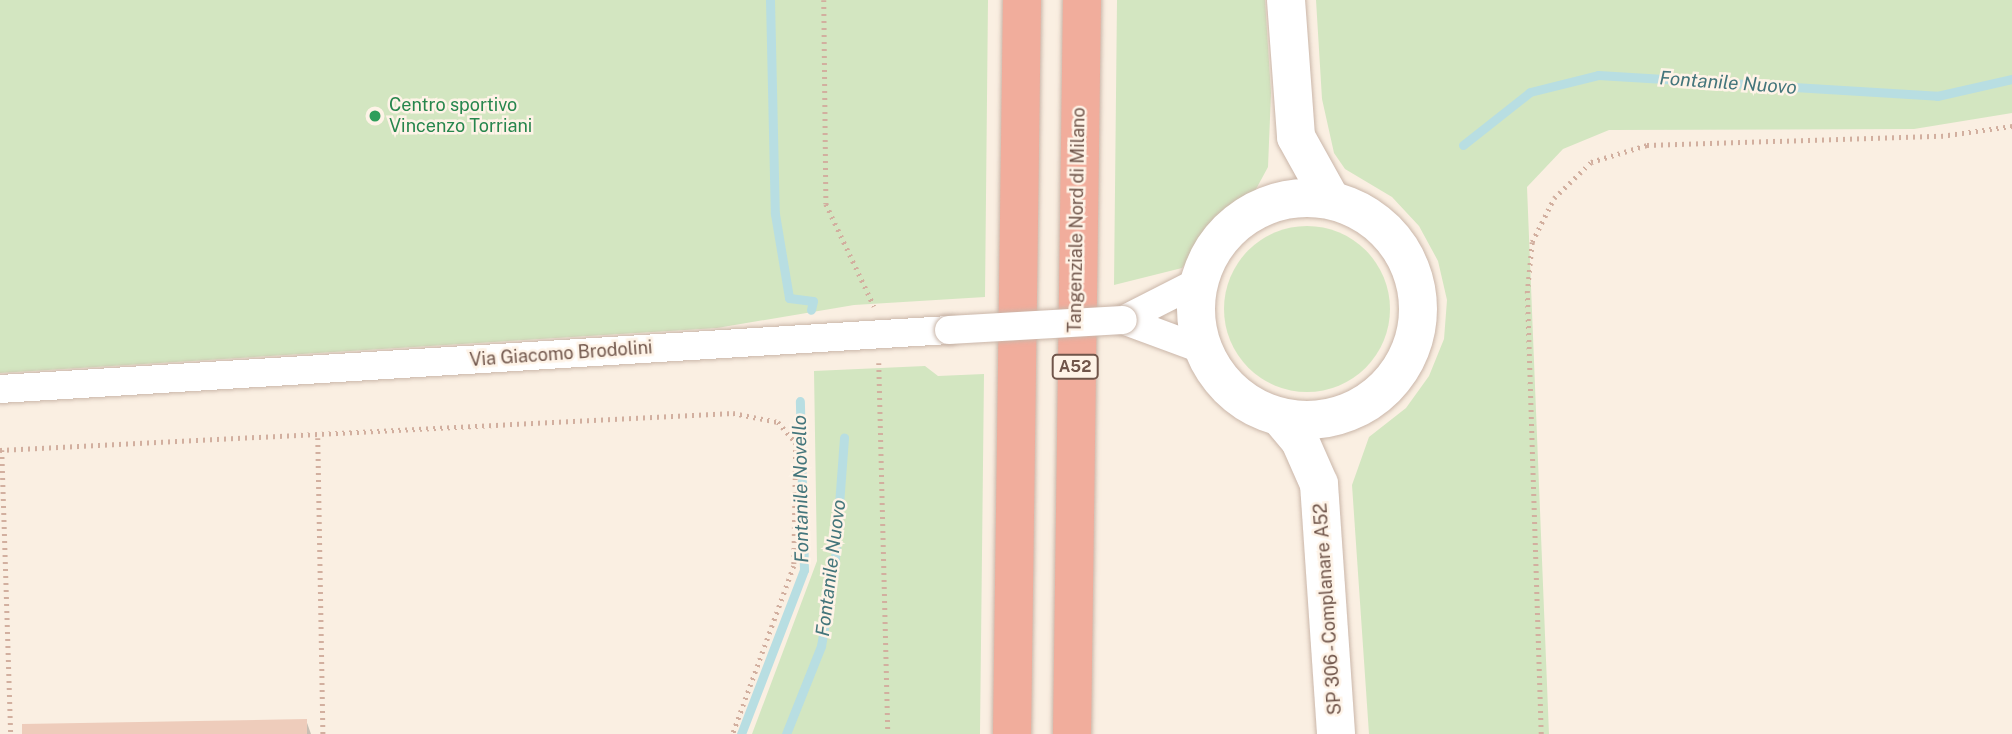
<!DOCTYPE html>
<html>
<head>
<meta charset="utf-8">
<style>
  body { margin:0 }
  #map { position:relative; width:2012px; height:734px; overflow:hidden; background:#faefe2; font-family:"Public Sans",sans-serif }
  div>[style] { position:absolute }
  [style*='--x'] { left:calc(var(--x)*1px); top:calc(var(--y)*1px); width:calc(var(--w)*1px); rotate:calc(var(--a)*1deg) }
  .green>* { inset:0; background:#d3e6c1 }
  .round { border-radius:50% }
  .shadow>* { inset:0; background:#0003 }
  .stream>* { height:9px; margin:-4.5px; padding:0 4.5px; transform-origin:4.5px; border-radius:4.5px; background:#b8dee2 }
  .building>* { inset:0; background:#ecb }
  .path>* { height:4.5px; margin-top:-2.25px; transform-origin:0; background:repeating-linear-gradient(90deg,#d2af9f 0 2px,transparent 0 7px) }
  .roads { filter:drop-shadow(0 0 2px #cab6a9) drop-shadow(0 0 2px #cab6a9) }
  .minor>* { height:28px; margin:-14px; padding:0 14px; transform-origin:14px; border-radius:14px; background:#fff }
  .secondary>* { height:38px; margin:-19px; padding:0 19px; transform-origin:19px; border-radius:19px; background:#fff }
  .secondary>.ring { margin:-19px; padding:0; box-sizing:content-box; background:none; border:38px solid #fff; border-radius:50% }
  .motorway>* { height:38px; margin:-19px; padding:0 19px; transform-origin:19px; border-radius:19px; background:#f1ad9c }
  .bridges { filter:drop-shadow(0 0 2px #cab6a9) drop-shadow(0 0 2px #cab6a9) }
  .minor-bridge>* { height:28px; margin:-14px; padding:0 14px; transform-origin:14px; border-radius:14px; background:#fff }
  .dots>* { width:19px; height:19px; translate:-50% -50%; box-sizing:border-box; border:4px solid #fef3e7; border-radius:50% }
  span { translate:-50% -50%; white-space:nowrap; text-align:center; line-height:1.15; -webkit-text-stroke:5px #fef3e7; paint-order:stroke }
  .shield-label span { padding:2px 5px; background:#fef3e7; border:2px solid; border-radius:5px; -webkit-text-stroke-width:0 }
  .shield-label { font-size:16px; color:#70554a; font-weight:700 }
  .leisure-label { font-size:18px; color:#27864d }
  .left { translate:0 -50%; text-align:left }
  .street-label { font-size:18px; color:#70554a }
  .water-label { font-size:19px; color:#43757b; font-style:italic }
</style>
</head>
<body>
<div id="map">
  <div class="green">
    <div style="clip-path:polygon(0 0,988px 0,985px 297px,854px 305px,717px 328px,0 373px)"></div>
    <div style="clip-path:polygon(1117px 0,1265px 0,1271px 93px,1268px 167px,1255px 191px,1212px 226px,1182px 268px,1114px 285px)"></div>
    <div style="clip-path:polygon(1316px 0,2012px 0,2012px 113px,1914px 129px,1609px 130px,1563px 149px,1527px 187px,1549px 734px,1369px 734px,1352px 485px,1369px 437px,1406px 408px,1429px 376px,1444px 339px,1447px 300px,1438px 261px,1419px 226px,1392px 197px,1345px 169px,1334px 153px,1322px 99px)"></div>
    <div class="round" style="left:1224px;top:226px;width:166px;height:166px"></div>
    <div style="clip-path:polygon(925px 366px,938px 376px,984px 374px,980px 734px,752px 734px,817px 561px,814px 371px)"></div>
  </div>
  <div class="shadow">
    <div style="clip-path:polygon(306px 720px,311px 734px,24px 734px)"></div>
  </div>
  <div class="stream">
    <div style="--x:770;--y:0;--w:214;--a:88.7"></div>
    <div style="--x:775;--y:214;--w:85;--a:80.5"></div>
    <div style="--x:789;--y:298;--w:24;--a:7"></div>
    <div style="--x:813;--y:301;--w:9;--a:103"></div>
    <div style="--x:1463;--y:145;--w:85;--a:-38.3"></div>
    <div style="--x:1530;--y:92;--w:70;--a:-14"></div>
    <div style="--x:1598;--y:75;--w:340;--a:3.5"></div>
    <div style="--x:1937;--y:96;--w:77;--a:-12.8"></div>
    <div style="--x:741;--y:734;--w:176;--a:-69"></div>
    <div style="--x:804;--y:570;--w:169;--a:-91.4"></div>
    <div style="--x:786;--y:734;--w:95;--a:-68.3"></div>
    <div style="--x:821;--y:646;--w:76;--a:-80.2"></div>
    <div style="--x:834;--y:571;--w:134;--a:-85.7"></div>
  </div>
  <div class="building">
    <div style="clip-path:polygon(307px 719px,307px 734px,22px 734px,22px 724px)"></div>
  </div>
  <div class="path">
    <div style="--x:824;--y:0;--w:204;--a:89.4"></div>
    <div style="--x:826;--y:204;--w:113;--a:64.8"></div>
    <div style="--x:879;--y:363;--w:371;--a:88.6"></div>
    <div style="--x:318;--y:438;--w:296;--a:89"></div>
    <div style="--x:0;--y:450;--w:734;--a:-2.89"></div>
    <div style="--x:733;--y:413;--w:46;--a:11.3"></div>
    <div style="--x:778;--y:422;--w:28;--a:49"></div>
    <div style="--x:796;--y:443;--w:123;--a:90.9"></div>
    <div style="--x:794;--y:566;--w:179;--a:110"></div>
    <div style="--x:2;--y:450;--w:284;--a:88.2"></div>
    <div style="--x:1541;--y:734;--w:441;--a:-91.8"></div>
    <div style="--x:1527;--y:293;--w:51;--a:-84.4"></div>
    <div style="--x:1532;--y:242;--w:49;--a:-63.4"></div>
    <div style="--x:1554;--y:198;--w:52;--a:-44.2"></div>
    <div style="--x:1591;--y:162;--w:59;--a:-16.9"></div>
    <div style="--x:1647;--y:145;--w:294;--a:-1.8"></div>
    <div style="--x:1941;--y:136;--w:72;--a:-8"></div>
  </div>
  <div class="roads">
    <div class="minor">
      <div style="--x:1123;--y:320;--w:86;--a:20.3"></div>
      <div style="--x:1123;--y:320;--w:86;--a:-26.9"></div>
      <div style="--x:0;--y:389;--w:951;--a:-3.56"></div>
    </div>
    <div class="secondary">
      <div style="--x:1286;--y:0;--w:137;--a:85.8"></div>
      <div style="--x:1296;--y:137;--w:72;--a:60.9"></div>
      <div class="ring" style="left:1196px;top:198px;width:184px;height:184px"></div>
      <div style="--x:1280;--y:417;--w:31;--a:50"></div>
      <div style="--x:1300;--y:441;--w:47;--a:66.2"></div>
      <div style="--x:1319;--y:484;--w:251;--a:86.1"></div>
    </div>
    <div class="motorway">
      <div style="--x:1012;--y:734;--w:734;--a:-89.22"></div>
      <div style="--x:1072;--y:734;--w:734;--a:-89.22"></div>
    </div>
  </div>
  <div class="bridges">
    <div class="minor-bridge">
      <div style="--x:949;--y:330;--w:174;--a:-3.3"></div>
    </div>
  </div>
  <div class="dots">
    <div style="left:375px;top:116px;background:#2e9e5b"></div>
  </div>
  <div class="shield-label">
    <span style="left:1075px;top:367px">A52</span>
  </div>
  <div class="leisure-label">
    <span class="left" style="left:389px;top:116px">Centro sportivo<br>Vincenzo Torriani</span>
  </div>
  <div class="street-label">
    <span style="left:1077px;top:220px;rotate:-89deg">Tangenziale Nord di Milano</span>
    <span style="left:561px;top:354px;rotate:-4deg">Via Giacomo Brodolini</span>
    <span style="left:1328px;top:609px;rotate:-94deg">SP 306 - Complanare A52</span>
  </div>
  <div class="water-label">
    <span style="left:1728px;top:83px;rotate:4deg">Fontanile Nuovo</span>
    <span style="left:801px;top:489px;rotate:-91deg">Fontanile Novello</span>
    <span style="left:831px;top:568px;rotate:-83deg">Fontanile Nuovo</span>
  </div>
</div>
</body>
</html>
